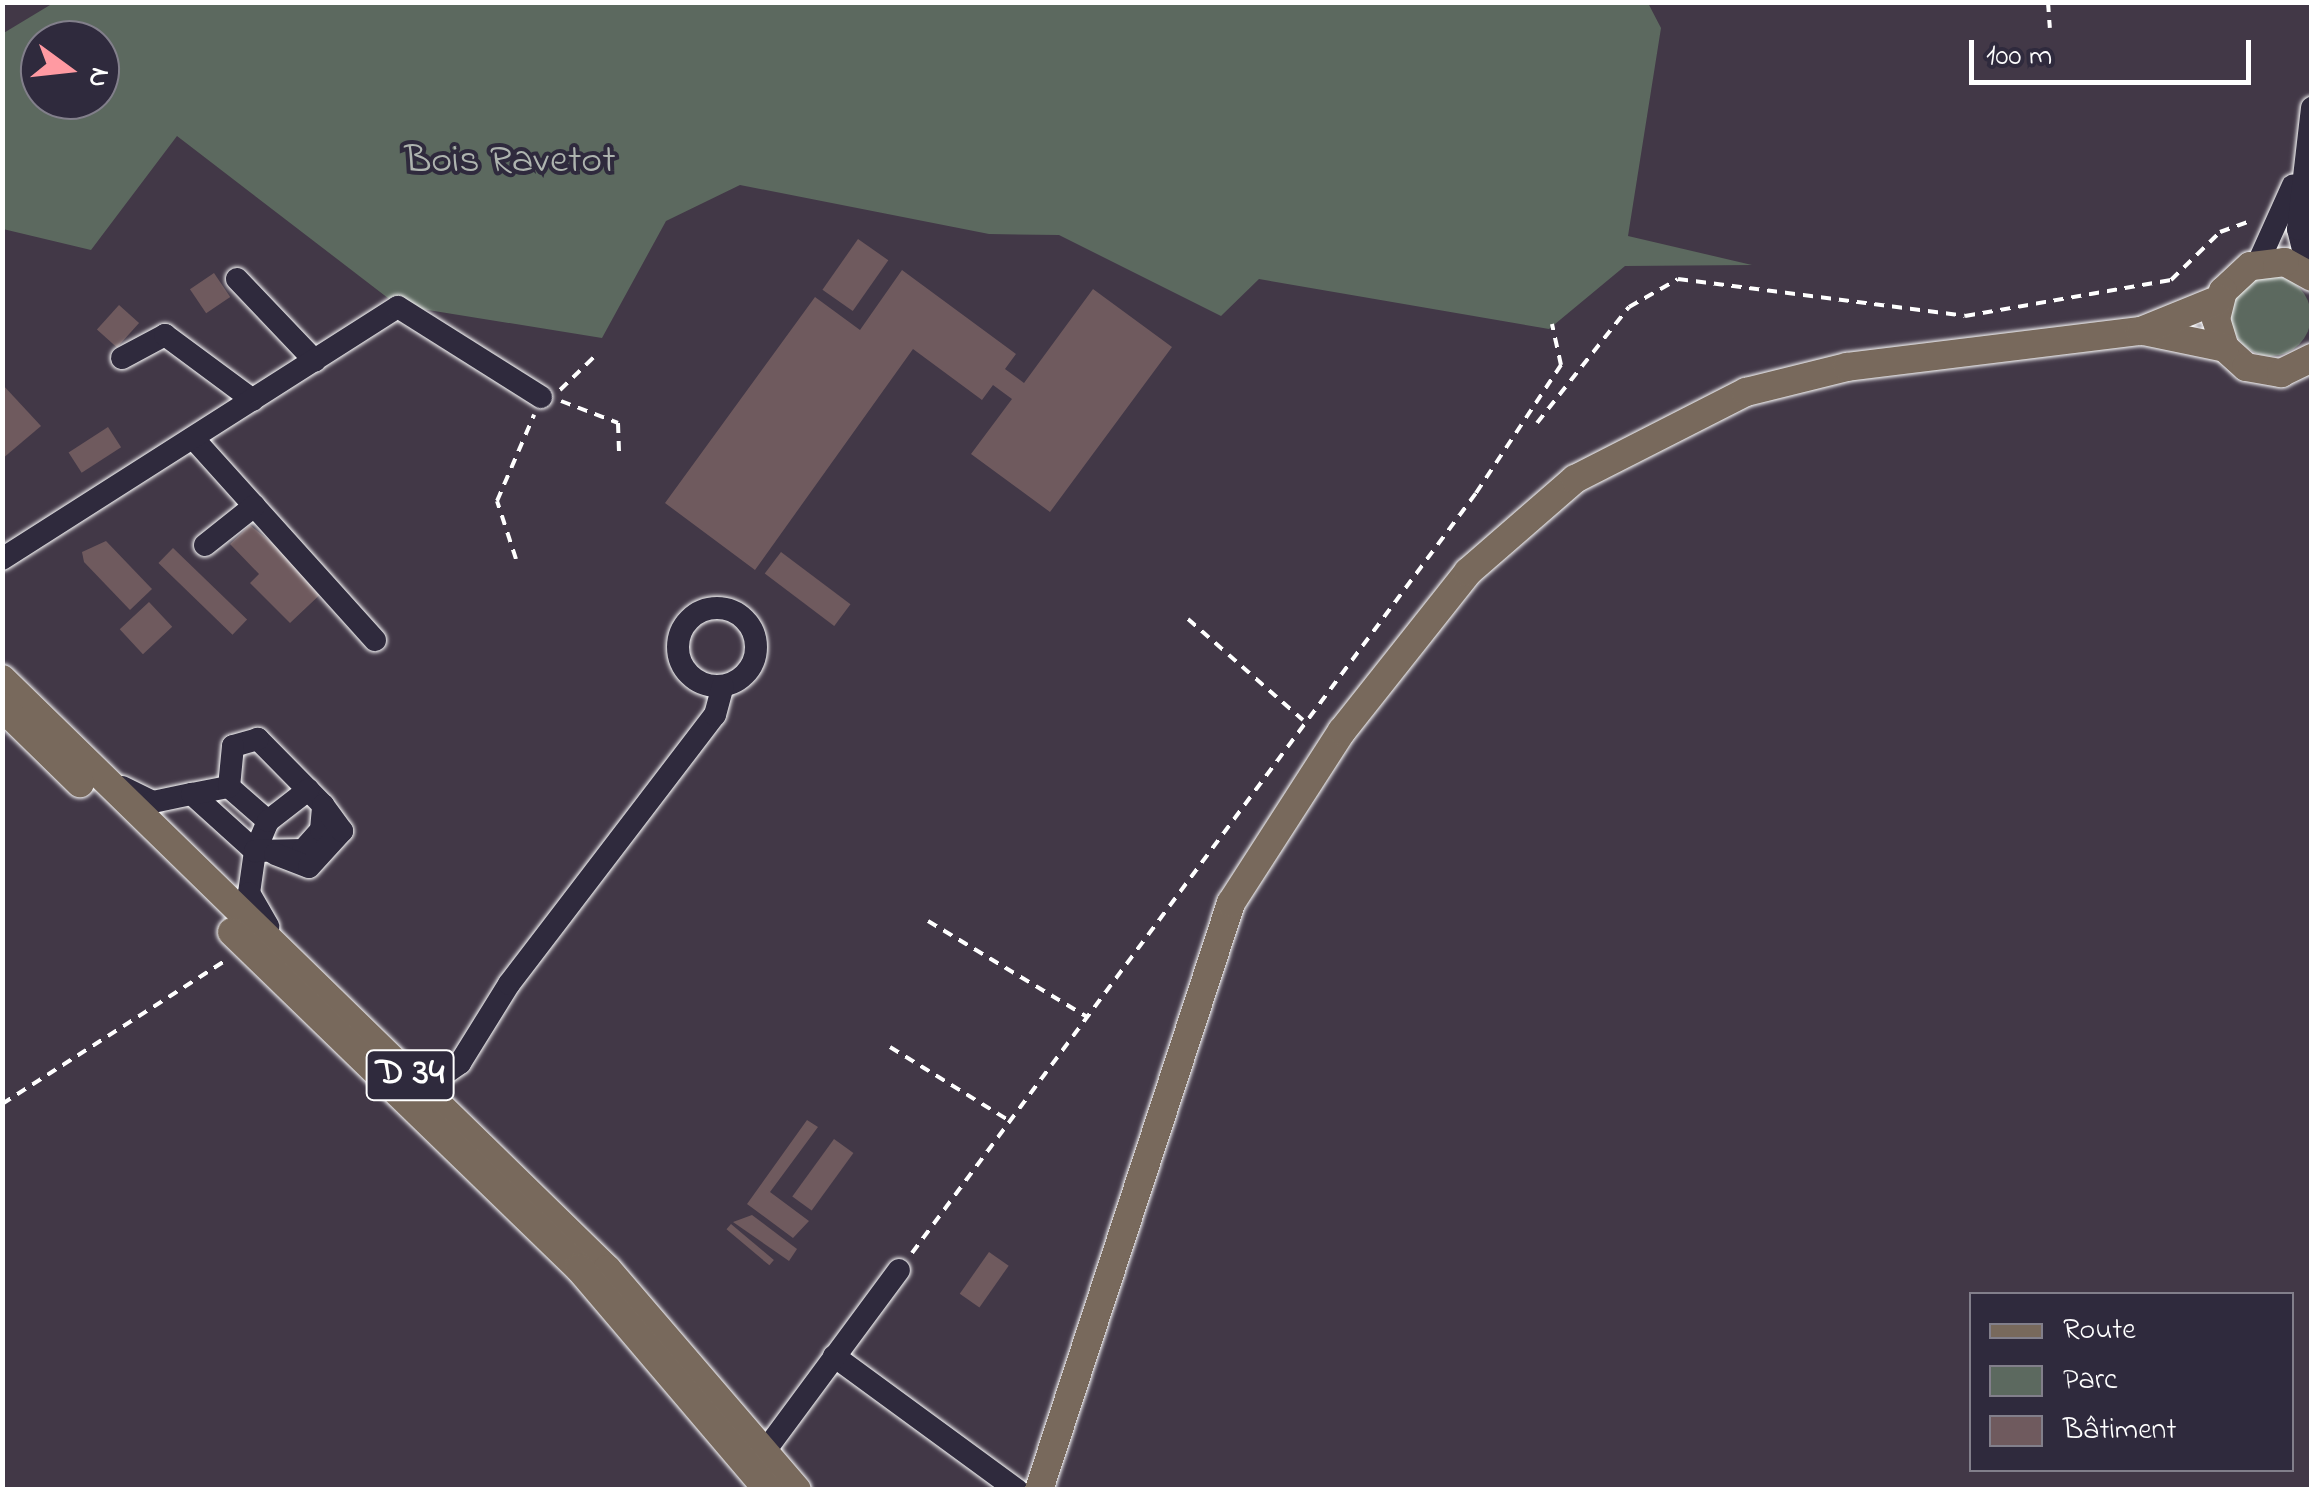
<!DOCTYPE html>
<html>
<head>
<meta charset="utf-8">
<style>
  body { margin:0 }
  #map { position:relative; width:2314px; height:1492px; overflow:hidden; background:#423847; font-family:"Indie Flower",sans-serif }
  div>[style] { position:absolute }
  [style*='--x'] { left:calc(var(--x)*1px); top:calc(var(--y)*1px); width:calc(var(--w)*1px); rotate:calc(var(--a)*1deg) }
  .green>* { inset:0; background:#5c695f }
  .round { border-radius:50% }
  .building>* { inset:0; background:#6f5a5e; transform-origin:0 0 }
  .path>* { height:4px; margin-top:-2px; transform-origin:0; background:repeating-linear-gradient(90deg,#fff 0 10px,transparent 0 18px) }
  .roads { filter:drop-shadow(0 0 2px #fff) drop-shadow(0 0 2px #fff) }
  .minor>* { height:22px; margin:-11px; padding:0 11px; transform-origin:11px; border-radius:11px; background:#2f2a3d }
  .minor>.ring { margin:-11px; padding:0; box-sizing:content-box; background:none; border:22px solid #2f2a3d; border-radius:50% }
  .major>* { height:28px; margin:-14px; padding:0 14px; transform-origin:14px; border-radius:14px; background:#78695c }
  span { translate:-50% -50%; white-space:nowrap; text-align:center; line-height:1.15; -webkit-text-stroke:8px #2f2a3d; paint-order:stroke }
  .shield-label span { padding:2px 8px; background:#2f2a3d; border:2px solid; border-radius:8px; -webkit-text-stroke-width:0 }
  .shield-label { font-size:38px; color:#fff; font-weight:700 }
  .park-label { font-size:40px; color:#aeb4af }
  .frame { position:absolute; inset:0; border:5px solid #fff; pointer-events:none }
  .legend { position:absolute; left:1969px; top:1292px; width:325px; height:180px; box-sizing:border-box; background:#2f2a3d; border:2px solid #827f8b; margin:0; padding:12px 18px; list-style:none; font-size:30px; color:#fff }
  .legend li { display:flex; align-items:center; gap:20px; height:50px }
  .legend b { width:50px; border:2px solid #827f8b }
  .north { position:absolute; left:20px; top:20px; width:100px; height:100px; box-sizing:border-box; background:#2f2a3d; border:2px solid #827f8b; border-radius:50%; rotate:105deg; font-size:28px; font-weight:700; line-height:40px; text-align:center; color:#fff }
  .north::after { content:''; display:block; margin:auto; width:35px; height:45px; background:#ff9aa2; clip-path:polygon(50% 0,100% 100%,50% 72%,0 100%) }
  .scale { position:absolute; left:1969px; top:40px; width:282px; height:45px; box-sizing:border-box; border:5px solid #fff; border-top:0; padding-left:12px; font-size:30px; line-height:35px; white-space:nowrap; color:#fff; -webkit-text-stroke:8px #2f2a3d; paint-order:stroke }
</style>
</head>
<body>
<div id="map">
  <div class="green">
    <div style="clip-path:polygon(evenodd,55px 2px,1648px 3px,1661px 28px,1628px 236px,1752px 265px,1625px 266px,1549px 329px,1259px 279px,1221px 316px,1059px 235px,989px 234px,740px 185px,666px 221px,602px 338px,397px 305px,177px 136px,91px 250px,3px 229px,2px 34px,55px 2px,40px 40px,100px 40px,100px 100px,40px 100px,40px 40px)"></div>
    <div class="round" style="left:2231px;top:276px;width:80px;height:80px"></div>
  </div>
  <div class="building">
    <div style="left:858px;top:239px;width:37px;height:62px;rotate:35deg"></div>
    <div style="clip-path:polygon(902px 270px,1016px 354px,1005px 369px,1024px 383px,1093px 289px,1172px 347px,1050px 512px,971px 454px,1012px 399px,993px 385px,982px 400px,913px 349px,755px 570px,665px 503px,815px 297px,860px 330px)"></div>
    <div style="left:214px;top:273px;width:29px;height:29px;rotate:56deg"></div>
    <div style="left:119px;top:305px;width:27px;height:33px;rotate:42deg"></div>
    <div style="clip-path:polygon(2px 384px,41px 426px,2px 459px)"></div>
    <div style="left:108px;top:427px;width:24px;height:47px;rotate:57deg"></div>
    <div style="clip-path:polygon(250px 525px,327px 588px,290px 623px,250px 583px,259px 574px,230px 544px)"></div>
    <div style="clip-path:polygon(106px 541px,152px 589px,130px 610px,84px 562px,82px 552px)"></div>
    <div style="left:173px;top:548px;width:103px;height:21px;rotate:44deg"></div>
    <div style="left:781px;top:552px;width:87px;height:27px;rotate:37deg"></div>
    <div style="left:149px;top:602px;width:34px;height:40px;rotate:47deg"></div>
    <div style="clip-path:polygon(807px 1120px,818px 1127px,770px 1192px,809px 1221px,793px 1238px,747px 1204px)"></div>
    <div style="left:834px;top:1139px;width:24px;height:71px;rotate:36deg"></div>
    <div style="clip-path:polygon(752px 1215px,797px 1249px,789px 1261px,733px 1222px)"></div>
    <div style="left:731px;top:1224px;width:56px;height:7px;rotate:40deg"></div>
    <div style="left:989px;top:1252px;width:24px;height:51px;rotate:35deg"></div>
  </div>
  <div class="path">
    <div style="--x:2048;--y:2;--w:26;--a:86"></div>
    <div style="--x:560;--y:390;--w:50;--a:-44.2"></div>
    <div style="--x:561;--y:401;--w:61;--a:21.1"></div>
    <div style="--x:618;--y:423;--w:35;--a:88"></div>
    <div style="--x:1537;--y:423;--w:148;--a:-51.6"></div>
    <div style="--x:1629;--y:307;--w:56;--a:-29.7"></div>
    <div style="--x:1678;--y:279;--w:289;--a:7.3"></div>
    <div style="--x:1965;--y:316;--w:209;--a:-9.9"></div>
    <div style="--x:2171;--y:280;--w:69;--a:-44.4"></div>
    <div style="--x:2220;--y:232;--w:35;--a:-20"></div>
    <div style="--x:516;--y:559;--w:61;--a:-108.1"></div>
    <div style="--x:497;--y:501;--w:94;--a:-66.7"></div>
    <div style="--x:1188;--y:619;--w:153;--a:41.3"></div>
    <div style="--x:928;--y:921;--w:186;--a:31.1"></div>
    <div style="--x:890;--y:1047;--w:141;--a:31.7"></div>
    <div style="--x:2;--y:1104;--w:266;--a:-32.7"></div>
    <div style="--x:912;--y:1253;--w:946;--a:-53.42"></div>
    <div style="--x:1476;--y:493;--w:154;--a:-56.4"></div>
    <div style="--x:1561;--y:365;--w:42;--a:-102.4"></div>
  </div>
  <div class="roads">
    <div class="minor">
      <div style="--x:2258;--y:263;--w:85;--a:-65.8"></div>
      <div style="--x:2309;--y:274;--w:46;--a:-103.7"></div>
      <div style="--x:2298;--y:229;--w:122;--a:-83.4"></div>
      <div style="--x:237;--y:279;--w:113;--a:46.4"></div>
      <div style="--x:122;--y:358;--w:49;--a:-28.1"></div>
      <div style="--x:165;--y:335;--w:109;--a:36.5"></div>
      <div style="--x:193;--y:438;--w:272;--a:48"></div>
      <div style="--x:205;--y:545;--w:63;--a:-38.5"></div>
      <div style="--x:2;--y:559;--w:469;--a:-32.5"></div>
      <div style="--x:398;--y:307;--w:169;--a:32.2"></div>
      <div class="ring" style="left:678px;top:608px;width:56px;height:56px"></div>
      <div style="--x:122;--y:787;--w:34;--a:26"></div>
      <div style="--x:153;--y:802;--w:40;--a:-12"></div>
      <div style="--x:192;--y:794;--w:85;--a:42.1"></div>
      <div style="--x:255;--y:851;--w:42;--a:98.1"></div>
      <div style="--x:249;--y:893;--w:39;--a:60"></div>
      <div style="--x:192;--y:794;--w:38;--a:-11"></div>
      <div style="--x:229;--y:787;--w:52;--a:41.1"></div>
      <div style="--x:268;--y:821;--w:33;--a:113"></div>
      <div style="--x:255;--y:851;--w:48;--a:-1.2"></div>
      <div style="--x:303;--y:850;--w:27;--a:-48"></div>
      <div style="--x:321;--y:830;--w:25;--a:-85"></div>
      <div style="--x:323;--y:805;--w:93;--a:-134.6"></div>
      <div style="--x:258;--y:739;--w:26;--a:164"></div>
      <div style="--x:233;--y:746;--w:41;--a:95.6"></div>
      <div style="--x:268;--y:821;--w:51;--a:-37.8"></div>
      <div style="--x:275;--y:854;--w:36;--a:21"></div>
      <div style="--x:309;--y:867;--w:49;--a:-47.5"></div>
      <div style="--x:342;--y:831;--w:32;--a:-126"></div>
      <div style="--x:424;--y:1088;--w:44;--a:-34.8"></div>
      <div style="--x:460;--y:1063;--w:93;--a:-58.2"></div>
      <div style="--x:509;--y:984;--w:339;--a:-52.6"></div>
      <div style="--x:715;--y:715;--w:30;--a:-75"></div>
      <div style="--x:834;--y:1356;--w:227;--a:36.2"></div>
      <div style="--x:765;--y:1451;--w:225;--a:-53.5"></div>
    </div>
    <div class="major">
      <div style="--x:2312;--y:277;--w:31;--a:-151"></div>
      <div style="--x:2285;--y:262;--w:35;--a:173"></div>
      <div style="--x:2250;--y:266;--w:37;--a:137"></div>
      <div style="--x:2223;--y:291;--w:29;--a:104"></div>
      <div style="--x:2216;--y:319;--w:30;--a:73"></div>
      <div style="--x:2225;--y:348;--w:28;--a:42"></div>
      <div style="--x:2246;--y:367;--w:36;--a:10"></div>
      <div style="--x:2281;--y:373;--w:34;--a:-26"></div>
      <div style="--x:2143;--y:331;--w:84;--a:11.7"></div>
      <div style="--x:2;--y:679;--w:845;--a:44.28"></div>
      <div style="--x:607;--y:1269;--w:291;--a:49.3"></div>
      <div style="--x:2;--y:707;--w:109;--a:44.3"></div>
      <div style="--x:232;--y:932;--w:483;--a:44.1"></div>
      <div style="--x:579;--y:1268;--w:292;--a:49.6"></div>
      <div style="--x:1039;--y:1490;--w:618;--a:-71.89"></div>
      <div style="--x:1231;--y:903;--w:205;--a:-57.2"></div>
      <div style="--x:1342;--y:731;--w:203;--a:-51.6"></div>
      <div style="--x:1468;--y:572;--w:142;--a:-41"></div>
      <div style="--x:1575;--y:479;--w:192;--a:-27"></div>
      <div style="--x:1746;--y:392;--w:104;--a:-13.9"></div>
      <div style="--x:1847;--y:367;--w:296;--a:-7"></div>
      <div style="--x:2141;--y:331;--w:85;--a:-22.1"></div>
    </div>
  </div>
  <div class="shield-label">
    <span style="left:410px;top:1075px">D 34</span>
  </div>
  <div class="park-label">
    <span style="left:510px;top:162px">Bois Ravetot</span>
  </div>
  <div class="frame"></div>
  <ul class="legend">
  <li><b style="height:12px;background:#78695c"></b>Route</li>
  <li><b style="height:28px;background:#5c695f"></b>Parc</li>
  <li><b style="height:28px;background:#6f5a5e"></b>Bâtiment</li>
  </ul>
  <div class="north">N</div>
  <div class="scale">100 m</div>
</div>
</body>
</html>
